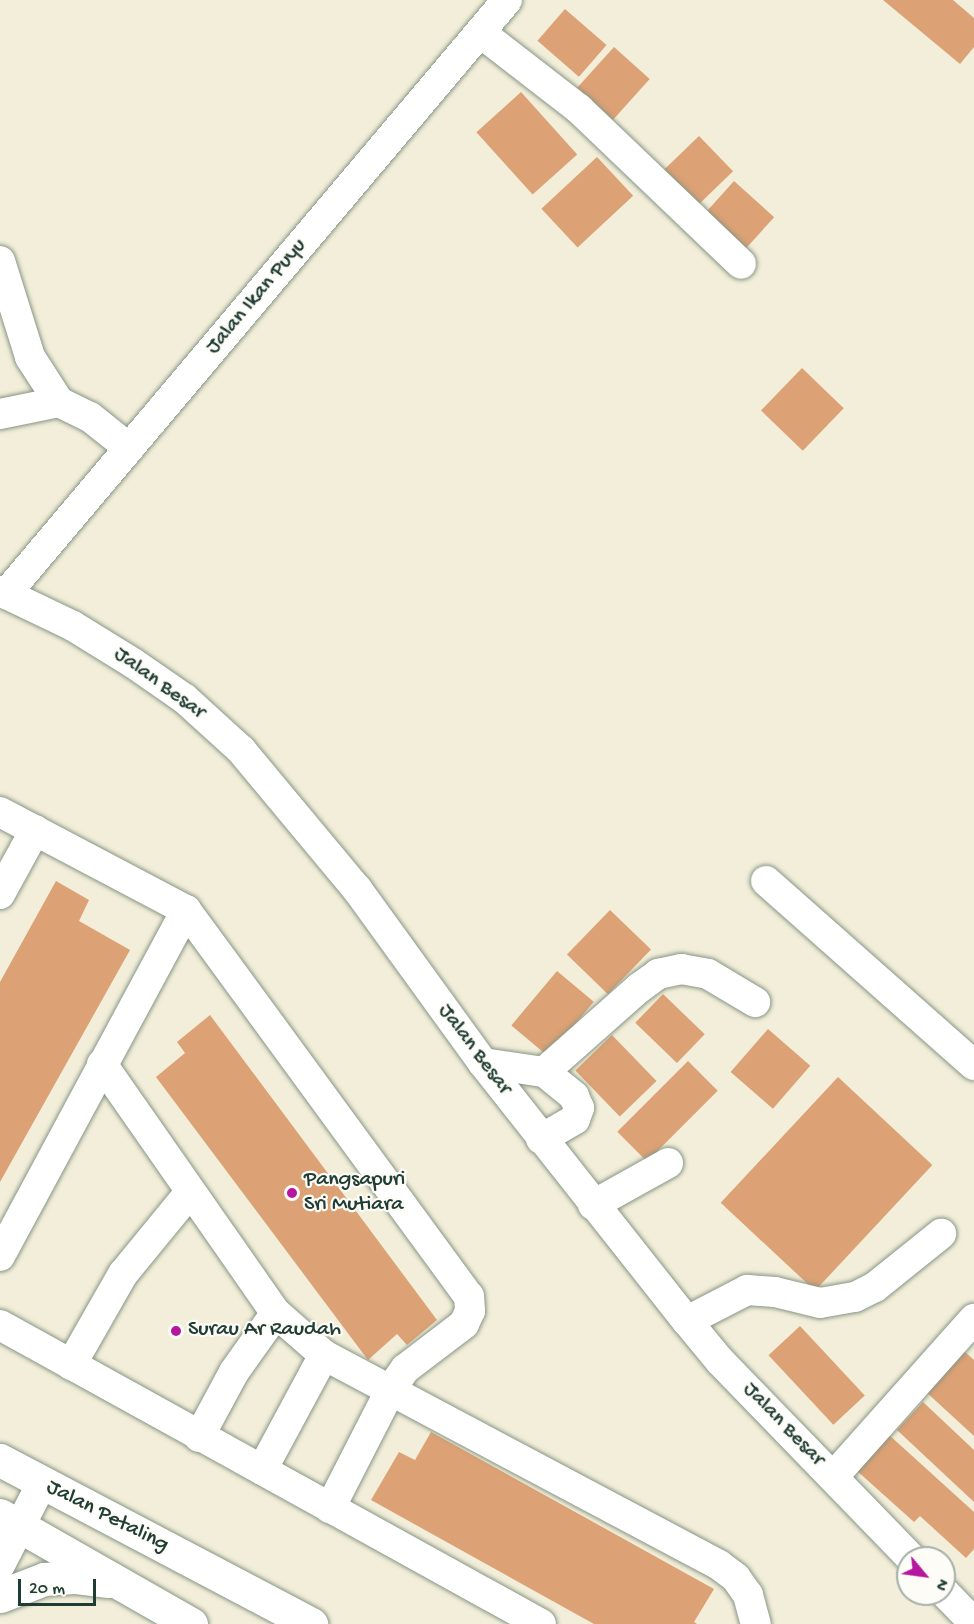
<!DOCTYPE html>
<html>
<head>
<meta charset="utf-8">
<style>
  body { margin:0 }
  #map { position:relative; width:974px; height:1624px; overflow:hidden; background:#f2eed9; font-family:"Gochi Hand",sans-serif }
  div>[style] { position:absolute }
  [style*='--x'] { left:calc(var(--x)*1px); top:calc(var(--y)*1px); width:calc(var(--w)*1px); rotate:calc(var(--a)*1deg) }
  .building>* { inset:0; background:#dca174; transform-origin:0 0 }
  .roads { filter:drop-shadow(0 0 2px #889686) drop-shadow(0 0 2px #889686) }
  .minor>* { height:30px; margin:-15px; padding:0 15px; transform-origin:15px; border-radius:15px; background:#fff }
  .major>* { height:33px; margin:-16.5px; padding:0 16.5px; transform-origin:16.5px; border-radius:16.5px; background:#fff }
  .dots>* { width:16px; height:16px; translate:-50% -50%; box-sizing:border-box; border:3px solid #fdfcf7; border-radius:50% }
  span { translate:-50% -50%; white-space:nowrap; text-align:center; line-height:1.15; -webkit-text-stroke:4.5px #fdfcf7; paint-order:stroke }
  .street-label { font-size:22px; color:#1f3d34 }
  .poi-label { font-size:22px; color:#1f3d34 }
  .left { translate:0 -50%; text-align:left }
  .north { position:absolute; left:896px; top:1546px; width:60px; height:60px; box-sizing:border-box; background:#fdfcf7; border:2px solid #a4b0a9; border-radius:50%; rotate:119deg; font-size:16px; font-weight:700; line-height:24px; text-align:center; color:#1f3d34 }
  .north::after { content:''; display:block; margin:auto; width:21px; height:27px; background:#b5179e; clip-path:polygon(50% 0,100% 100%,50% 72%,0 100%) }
  .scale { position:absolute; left:18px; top:1579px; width:78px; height:27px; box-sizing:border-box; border:3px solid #1f3d34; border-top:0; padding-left:8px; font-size:18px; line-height:21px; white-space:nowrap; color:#1f3d34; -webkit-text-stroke:4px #fdfcf7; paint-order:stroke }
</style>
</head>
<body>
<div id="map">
  <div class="building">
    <div style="clip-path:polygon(883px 0,953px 0,974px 18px,974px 47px,960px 64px)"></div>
    <div style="left:565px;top:9px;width:55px;height:42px;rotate:41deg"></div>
    <div style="left:614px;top:47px;width:48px;height:55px;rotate:42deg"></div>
    <div style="left:521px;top:92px;width:84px;height:60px;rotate:48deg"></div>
    <div style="left:699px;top:136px;width:49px;height:58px;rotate:46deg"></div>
    <div style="left:597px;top:157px;width:53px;height:76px;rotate:47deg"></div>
    <div style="left:734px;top:181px;width:54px;height:48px;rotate:42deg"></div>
    <div style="left:802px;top:368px;width:58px;height:59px;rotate:44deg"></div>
    <div style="clip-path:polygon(56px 881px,89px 900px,79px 921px,130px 950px,0 1182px,0 982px)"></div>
    <div style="left:610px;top:910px;width:57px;height:62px;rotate:44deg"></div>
    <div style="left:557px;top:971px;width:48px;height:71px;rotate:40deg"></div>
    <div style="left:663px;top:994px;width:58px;height:40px;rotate:44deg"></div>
    <div style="clip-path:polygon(210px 1015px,437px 1320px,407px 1345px,397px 1334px,368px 1360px,156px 1077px,185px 1053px,177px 1042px)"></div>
    <div style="left:768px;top:1029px;width:56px;height:57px;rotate:41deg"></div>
    <div style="left:612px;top:1035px;width:64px;height:51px;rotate:46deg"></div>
    <div style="left:688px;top:1061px;width:42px;height:100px;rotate:45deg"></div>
    <div style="left:838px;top:1077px;width:129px;height:172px;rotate:43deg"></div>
    <div style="left:800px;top:1326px;width:95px;height:43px;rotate:47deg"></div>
    <div style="clip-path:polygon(963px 1350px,974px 1360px,974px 1436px,925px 1391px)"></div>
    <div style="clip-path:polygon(923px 1402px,974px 1450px,974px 1502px,897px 1430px)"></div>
    <div style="clip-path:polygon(431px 1432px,714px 1589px,694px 1622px,697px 1624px,594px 1624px,371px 1500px,399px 1452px,415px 1460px)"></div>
    <div style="clip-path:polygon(888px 1434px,974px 1512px,974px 1549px,966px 1558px,920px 1516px,914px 1522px,856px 1470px)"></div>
  </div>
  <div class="roads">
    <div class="minor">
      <div style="--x:481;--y:33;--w:124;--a:37.8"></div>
      <div style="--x:579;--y:109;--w:224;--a:43.7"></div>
      <div style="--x:0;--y:261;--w:101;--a:72.6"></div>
      <div style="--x:30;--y:357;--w:54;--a:57.2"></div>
      <div style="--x:0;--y:414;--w:60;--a:-11.5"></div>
      <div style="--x:59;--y:402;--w:34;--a:26"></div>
      <div style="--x:90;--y:417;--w:50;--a:38.5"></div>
      <div style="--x:0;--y:591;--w:81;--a:25.6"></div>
      <div style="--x:73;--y:626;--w:70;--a:31.7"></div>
      <div style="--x:133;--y:663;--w:63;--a:34.7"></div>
      <div style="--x:185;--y:699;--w:76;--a:42.3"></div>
      <div style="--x:241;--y:750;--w:181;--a:50.2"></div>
      <div style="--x:357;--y:889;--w:215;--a:54.1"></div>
      <div style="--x:483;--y:1063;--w:329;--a:51.7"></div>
      <div style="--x:687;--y:1321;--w:52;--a:50.5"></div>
      <div style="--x:720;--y:1361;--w:274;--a:45.9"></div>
      <div style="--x:6;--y:594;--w:777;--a:-49.85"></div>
      <div style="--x:0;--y:812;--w:210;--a:27.8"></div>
      <div style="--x:186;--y:910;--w:479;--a:53.8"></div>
      <div style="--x:469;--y:1296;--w:15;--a:86"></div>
      <div style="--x:470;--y:1311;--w:14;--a:115"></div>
      <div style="--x:464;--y:1324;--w:74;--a:142.7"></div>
      <div style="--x:405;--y:1369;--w:24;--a:125"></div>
      <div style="--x:391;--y:1389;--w:134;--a:117.1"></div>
      <div style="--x:766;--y:881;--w:278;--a:41.5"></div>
      <div style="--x:0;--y:894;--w:73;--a:-61.3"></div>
      <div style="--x:483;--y:1063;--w:62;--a:8.4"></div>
      <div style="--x:544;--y:1072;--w:127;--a:-41.5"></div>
      <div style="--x:639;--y:988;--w:24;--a:-36"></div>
      <div style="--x:658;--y:974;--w:24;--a:-12"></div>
      <div style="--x:681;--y:969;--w:27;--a:10"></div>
      <div style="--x:708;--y:974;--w:55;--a:30.8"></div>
      <div style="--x:102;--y:1064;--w:304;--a:55.1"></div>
      <div style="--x:276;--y:1313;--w:64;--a:41.2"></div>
      <div style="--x:324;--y:1355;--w:447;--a:28"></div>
      <div style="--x:719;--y:1565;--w:21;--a:37"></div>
      <div style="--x:736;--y:1578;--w:21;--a:55"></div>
      <div style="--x:748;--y:1595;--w:30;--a:75"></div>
      <div style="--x:541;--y:1139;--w:39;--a:-30"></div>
      <div style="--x:575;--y:1119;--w:12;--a:-70"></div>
      <div style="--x:579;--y:1108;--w:13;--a:-113"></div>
      <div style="--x:574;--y:1096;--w:38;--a:-141"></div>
      <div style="--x:593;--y:1205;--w:86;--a:-29.2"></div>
      <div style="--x:0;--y:1256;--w:393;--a:-61.7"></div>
      <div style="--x:687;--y:1321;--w:68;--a:-27.3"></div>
      <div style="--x:747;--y:1290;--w:28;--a:4"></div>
      <div style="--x:775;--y:1292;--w:46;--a:13.7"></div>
      <div style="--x:820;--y:1303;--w:36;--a:-10"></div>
      <div style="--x:855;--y:1297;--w:22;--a:-27"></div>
      <div style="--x:875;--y:1287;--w:85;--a:-38.8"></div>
      <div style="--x:0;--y:1325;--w:618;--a:28.93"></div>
      <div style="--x:71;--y:1365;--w:105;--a:-60.3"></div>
      <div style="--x:123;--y:1274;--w:106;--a:-50.7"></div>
      <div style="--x:199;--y:1437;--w:74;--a:-61.7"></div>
      <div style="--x:234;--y:1372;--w:72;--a:-54.6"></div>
      <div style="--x:262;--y:1470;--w:131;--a:-61.7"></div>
      <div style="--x:833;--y:1477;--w:212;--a:-48.3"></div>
      <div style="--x:0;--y:1565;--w:92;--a:-62.9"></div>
      <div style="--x:944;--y:1592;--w:43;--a:45.9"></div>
    </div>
    <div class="major">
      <div style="--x:0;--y:1460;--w:352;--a:27.8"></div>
      <div style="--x:0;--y:1515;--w:220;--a:29.7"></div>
      <div style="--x:0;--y:1596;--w:47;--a:-21.1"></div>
      <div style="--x:44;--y:1579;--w:32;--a:-4"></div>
      <div style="--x:76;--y:1577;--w:33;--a:7"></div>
    </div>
  </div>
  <div class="dots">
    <div style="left:292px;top:1193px;background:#b5179e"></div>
    <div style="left:176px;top:1331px;background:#b5179e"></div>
  </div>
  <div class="street-label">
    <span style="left:257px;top:297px;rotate:-50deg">Jalan Ikan Puyu</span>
    <span style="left:159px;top:684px;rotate:36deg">Jalan Besar</span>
    <span style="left:474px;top:1050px;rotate:53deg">Jalan Besar</span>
    <span style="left:783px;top:1425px;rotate:46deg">Jalan Besar</span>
    <span style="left:107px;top:1517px;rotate:27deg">Jalan Petaling</span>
  </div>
  <div class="poi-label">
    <span class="left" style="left:304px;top:1193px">Pangsapuri<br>Sri Mutiara</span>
    <span class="left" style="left:188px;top:1331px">Surau Ar Raudah</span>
  </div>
  <div class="north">N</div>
  <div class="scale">20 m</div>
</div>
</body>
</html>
